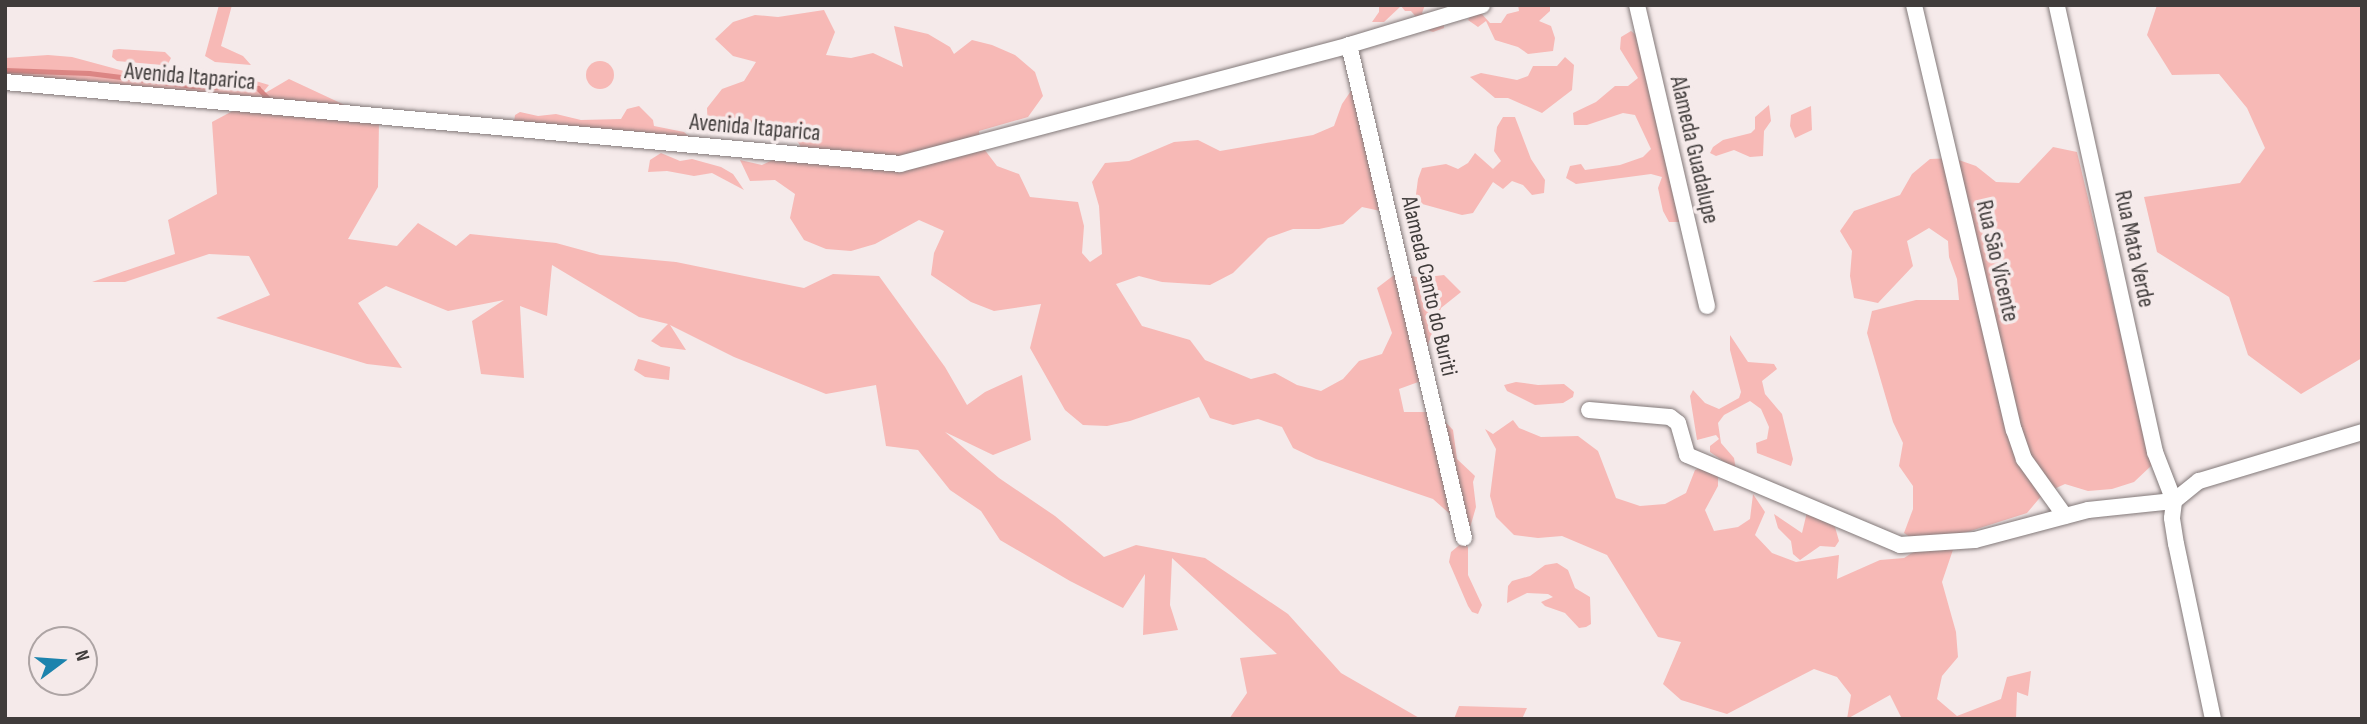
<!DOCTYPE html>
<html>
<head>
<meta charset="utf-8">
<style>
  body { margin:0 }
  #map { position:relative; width:2367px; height:724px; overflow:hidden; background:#f5eaea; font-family:"Sofia Sans Condensed",sans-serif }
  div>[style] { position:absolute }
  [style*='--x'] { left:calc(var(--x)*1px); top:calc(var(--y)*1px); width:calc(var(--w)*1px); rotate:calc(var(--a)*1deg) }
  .green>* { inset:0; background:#f7b9b6 }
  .round { border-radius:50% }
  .stream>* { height:4.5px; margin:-2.25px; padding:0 2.25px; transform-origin:2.25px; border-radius:2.25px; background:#dc8684 }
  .roads { filter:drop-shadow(0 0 2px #827979) drop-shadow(0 0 2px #827979) }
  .minor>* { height:16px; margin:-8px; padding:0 8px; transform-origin:8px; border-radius:8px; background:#fff }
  span { translate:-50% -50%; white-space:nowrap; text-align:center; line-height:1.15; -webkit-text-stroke:7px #f5eaea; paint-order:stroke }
  .street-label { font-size:23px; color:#403c3b }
  .frame { position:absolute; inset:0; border:7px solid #403c3b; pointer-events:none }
  .north { position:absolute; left:28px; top:626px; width:70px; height:70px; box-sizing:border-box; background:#f5eaea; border:2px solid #ada4a4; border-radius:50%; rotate:74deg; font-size:19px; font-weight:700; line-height:28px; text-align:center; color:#403c3b }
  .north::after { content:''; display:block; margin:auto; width:24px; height:32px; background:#1c83ad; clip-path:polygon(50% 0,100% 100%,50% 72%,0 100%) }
</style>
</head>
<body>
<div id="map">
  <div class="green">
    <div style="clip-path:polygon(219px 5px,232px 5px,221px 46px,243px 56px,251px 65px,215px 62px,205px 56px)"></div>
    <div style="clip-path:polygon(1379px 5px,1425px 5px,1422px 13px,1444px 22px,1444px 28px,1433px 32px,1427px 30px,1411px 11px,1405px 11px,1401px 6px,1384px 22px,1372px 22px,1379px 12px)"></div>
    <div style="clip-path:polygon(1518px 5px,1550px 5px,1550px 11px,1539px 21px,1551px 26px,1555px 38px,1553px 51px,1528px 54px,1518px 47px,1495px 40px,1486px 21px,1478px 27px,1468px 20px,1472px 13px,1481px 13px,1490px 23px,1501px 23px,1507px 14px,1519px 11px)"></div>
    <div style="clip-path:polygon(2157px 5px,2362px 5px,2362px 358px,2301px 394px,2248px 355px,2229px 297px,2157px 252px,2144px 197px,2240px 183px,2265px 148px,2247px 108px,2219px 74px,2172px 75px,2147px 35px)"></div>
    <div style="clip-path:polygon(824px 10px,835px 32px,826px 55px,851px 58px,873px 53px,903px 67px,894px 26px,928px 34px,950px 47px,954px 54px,972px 40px,992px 45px,1015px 55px,1035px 72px,1043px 96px,1028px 117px,979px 131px,981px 145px,997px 166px,1019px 174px,1030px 197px,1078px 202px,1084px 226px,1082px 253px,1090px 262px,1102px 254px,1099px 206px,1092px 182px,1105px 163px,1129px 161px,1174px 142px,1198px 140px,1220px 151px,1313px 135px,1334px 126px,1342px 104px,1355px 85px,1385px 212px,1362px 207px,1343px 224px,1319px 229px,1293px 229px,1268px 238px,1233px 273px,1210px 285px,1162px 282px,1139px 276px,1116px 284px,1142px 326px,1190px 340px,1205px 360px,1251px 379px,1275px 373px,1297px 385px,1321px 391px,1343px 379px,1359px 361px,1382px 354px,1392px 333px,1377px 288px,1398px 272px,1420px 278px,1444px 275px,1461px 292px,1441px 308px,1424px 356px,1421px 381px,1399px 389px,1404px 412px,1436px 412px,1453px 430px,1457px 459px,1475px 476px,1473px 482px,1476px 507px,1469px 531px,1433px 499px,1316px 459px,1293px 448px,1282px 427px,1258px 419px,1233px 425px,1210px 418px,1199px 397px,1130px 421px,1107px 426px,1083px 425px,1065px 410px,1030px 348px,1041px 304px,994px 311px,971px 302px,931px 275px,934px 253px,944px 231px,919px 220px,875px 244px,851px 251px,826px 249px,804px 240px,790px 218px,795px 194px,775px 180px,750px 181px,740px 160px,762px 165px,783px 155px,809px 162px,798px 142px,780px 123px,756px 131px,731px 128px,708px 132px,707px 108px,722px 89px,744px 81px,756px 62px,733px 56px,715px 39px,733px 22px,755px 15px,778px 17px)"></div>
    <div style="clip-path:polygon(1631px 31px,1640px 38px,1681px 222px,1669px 222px,1663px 211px,1658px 188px,1662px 177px,1651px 174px,1576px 184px,1566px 178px,1570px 166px,1581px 164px,1585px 170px,1620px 165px,1643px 157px,1651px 149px,1635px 115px,1623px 113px,1587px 125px,1574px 125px,1573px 113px,1596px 102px,1615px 86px,1628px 86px,1638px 78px,1620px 49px,1621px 37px)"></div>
    <div style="clip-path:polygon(119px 49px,165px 52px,171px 58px,168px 64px,162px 65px,117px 61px,112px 57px,113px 50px)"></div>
    <div style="clip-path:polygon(48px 55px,72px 57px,146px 77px,197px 81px,246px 78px,269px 85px,260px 96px,289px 79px,379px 121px,378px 187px,348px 239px,397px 246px,418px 223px,456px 246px,470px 234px,556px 243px,600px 255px,676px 262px,804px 288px,833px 274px,879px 276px,945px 367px,967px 405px,985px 392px,1022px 375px,1031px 440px,993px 455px,945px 432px,999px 478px,1055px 516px,1104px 557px,1136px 545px,1205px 558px,1288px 614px,1341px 673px,1421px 719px,1229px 719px,1247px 693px,1240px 658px,1277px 654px,1172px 558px,1170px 605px,1178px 630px,1143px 635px,1145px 574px,1123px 608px,1070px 581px,1000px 540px,981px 511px,950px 490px,918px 450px,886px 446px,876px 385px,826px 394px,734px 357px,670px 325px,686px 350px,661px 347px,651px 341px,668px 324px,639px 317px,552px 265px,547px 316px,520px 306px,524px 378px,481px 374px,472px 321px,504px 300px,448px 311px,386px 286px,358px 303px,402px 368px,367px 364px,216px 318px,270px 295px,249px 256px,209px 254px,125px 282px,92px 282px,175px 254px,168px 220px,217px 194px,212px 122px,255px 99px,131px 87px,107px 82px,5px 78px,5px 58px)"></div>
    <div style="clip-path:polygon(1565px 57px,1574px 65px,1572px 90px,1542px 113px,1508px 98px,1495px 98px,1470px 77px,1481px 73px,1517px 80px,1528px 76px,1533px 66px,1557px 66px)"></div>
    <div class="round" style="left:586px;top:61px;width:28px;height:28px"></div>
    <div style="clip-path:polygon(1769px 105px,1771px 121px,1764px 131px,1763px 156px,1750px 157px,1734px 150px,1716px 156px,1710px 153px,1713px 147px,1723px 140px,1751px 133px,1755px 129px,1755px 117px)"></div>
    <div style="clip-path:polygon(639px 106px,653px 120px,654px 126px,684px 132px,695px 142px,514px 122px,515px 115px,520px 112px,538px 116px,556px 114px,581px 120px,621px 119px,627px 109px)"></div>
    <div style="clip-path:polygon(1811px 106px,1812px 130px,1795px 138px,1790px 126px,1791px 115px)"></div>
    <div style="clip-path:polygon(1503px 117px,1515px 117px,1531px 159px,1545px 180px,1544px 193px,1532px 195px,1523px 185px,1512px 181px,1503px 189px,1493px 182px,1473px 213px,1462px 215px,1415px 202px,1418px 179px,1422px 168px,1446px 164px,1458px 169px,1468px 163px,1475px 153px,1493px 169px,1501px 161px,1494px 151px,1497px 127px)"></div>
    <div style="clip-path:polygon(2053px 147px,2077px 152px,2152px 465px,2134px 482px,2112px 489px,2088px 491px,2065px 484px,2043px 494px,2027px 513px,1958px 535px,1942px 582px,1956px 632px,1958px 657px,1942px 676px,1937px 699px,1957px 716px,2001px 699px,2007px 677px,2031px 671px,2028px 696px,2017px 692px,2016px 719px,1902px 719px,1890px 695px,1847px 719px,1851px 695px,1837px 677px,1814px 669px,1727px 714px,1681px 700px,1663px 684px,1681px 642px,1658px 637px,1607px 555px,1562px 536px,1538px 538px,1514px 535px,1496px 517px,1490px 496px,1496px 449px,1485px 429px,1493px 434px,1513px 420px,1519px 428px,1541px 437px,1578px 436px,1598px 451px,1616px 498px,1640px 506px,1665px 504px,1686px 493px,1695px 470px,1718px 461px,1718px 486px,1705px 510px,1714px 531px,1738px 527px,1750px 519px,1753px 494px,1765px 512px,1755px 535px,1772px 553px,1796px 562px,1839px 555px,1837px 579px,1880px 560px,1904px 558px,1923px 546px,1904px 533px,1913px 509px,1913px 486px,1899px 466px,1903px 443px,1893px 422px,1867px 333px,1872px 311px,1916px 300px,1959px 300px,1957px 279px,1949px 257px,1948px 241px,1929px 228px,1907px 241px,1913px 266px,1878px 303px,1854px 298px,1850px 276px,1852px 251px,1840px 231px,1854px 211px,1900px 195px,1912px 174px,1930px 159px,1953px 158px,1976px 166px,1996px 182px,2019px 183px)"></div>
    <div style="clip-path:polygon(661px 153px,680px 161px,692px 159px,721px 167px,733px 174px,744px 190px,712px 173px,694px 176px,667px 171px,648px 172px,650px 160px)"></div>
    <div style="clip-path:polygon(1730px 335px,1748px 362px,1774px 364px,1777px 369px,1762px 381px,1765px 394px,1782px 414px,1793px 459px,1791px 466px,1757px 453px,1756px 443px,1767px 439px,1769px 427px,1761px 409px,1750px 401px,1724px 415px,1718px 423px,1721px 443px,1734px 458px,1736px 470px,1710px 452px,1710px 446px,1719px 439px,1716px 435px,1697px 440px,1690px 396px,1693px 390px,1705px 403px,1719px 409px,1739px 398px,1741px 392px,1730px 350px)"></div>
    <div style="clip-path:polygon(638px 359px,670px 367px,669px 380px,645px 377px,634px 370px)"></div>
    <div style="clip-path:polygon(1516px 382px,1538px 385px,1564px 384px,1574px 392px,1573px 397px,1563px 403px,1535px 405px,1507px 391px,1504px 385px)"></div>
    <div style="clip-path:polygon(1807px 512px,1821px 515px,1835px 527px,1839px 541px,1835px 547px,1820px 546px,1800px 560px,1793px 554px,1791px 541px,1778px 528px,1774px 514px,1802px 533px)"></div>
    <div style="clip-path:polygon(1463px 542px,1468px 547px,1468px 575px,1482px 605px,1478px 614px,1472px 612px,1468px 606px,1449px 562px,1451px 552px)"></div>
    <div style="clip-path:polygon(1557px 563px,1568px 570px,1575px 588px,1590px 597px,1591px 624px,1586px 627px,1579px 628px,1565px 613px,1545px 606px,1541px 602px,1553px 597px,1548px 594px,1527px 593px,1507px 603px,1508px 586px,1512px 581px,1530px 576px,1545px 565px)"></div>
    <div style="clip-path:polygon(1459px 706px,1527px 708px,1522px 719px,1454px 719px)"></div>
  </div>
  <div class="stream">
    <div style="--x:5;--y:70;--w:84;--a:2"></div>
    <div style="--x:89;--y:73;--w:105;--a:7.1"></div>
    <div style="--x:193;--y:86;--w:65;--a:1.8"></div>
    <div style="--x:258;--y:88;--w:20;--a:45"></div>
  </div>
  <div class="roads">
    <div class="minor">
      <div style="--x:1637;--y:5;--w:309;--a:76.9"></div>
      <div style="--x:1914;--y:5;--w:437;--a:76.8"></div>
      <div style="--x:2014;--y:430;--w:31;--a:71"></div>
      <div style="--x:2024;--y:459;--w:70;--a:54.3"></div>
      <div style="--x:1349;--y:45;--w:506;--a:76.87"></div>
      <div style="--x:5;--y:82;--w:899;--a:5.23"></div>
      <div style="--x:900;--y:164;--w:465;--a:-14.8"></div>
      <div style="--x:1349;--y:45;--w:139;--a:-16.7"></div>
      <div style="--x:1589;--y:410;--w:81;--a:4.9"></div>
      <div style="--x:1670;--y:417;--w:10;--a:37"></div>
      <div style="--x:1678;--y:423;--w:33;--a:74"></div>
      <div style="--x:1687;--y:455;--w:231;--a:22.9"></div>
      <div style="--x:1900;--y:545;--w:75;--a:-3.8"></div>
      <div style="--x:1975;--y:540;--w:117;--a:-14.9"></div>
      <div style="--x:2088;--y:510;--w:86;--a:-6"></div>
      <div style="--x:2174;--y:501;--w:53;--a:-111.2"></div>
      <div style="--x:2155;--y:452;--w:458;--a:-102.4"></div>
      <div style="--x:2213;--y:719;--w:179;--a:-101.9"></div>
      <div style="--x:2176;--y:544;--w:26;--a:-99"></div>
      <div style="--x:2172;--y:518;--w:17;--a:-83"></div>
      <div style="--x:2174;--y:501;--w:32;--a:-39"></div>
      <div style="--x:2199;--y:481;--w:170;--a:-16.7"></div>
    </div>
  </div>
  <div class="street-label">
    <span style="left:190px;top:77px;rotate:5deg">Avenida Itaparica</span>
    <span style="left:755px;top:128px;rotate:5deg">Avenida Itaparica</span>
    <span style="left:1694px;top:150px;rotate:77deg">Alameda Guadalupe</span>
    <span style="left:2134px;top:249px;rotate:78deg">Rua Mata Verde</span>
    <span style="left:1997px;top:261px;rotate:77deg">Rua São Vicente</span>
    <span style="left:1429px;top:286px;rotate:77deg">Alameda Canto do Buriti</span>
  </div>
  <div class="frame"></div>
  <div class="north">N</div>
</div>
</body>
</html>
